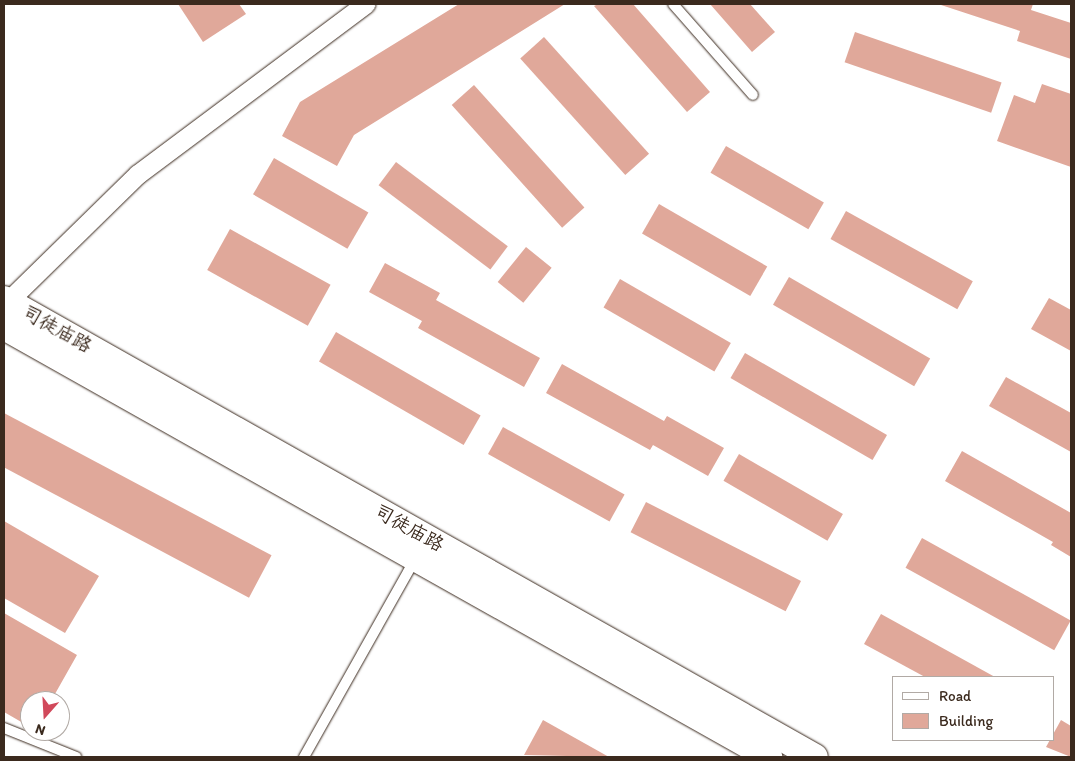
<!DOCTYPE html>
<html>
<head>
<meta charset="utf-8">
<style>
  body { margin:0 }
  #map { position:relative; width:1075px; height:761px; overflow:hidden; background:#fff; font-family:Itim,"LXGW WenKai TC",sans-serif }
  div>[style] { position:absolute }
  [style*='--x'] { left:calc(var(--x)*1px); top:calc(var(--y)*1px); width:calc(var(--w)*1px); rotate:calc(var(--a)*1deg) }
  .building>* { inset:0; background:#e0a89a; transform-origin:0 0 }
  .roads { filter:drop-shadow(0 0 1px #3b2a1e) drop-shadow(0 0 1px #3b2a1e) }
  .lane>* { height:10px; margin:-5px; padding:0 5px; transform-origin:5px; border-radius:5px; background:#fff }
  .street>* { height:19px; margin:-9.5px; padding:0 9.5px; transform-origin:9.5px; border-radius:9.5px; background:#fff }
  .secondary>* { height:26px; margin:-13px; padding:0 13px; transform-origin:13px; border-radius:13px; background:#fff }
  span { translate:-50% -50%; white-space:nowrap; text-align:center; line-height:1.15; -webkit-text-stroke:5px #fff; paint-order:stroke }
  .street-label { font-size:19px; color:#3b2a1e }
  .frame { position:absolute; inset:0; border:5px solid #3b2a1e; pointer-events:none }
  .legend { position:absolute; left:892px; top:676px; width:162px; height:65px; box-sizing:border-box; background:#fff; border:1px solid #b1aaa5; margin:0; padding:6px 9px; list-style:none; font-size:15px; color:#3b2a1e }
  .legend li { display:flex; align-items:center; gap:10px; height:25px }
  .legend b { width:25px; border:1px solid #b1aaa5 }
  .north { position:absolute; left:20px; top:691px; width:50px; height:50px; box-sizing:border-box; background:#fff; border:1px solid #b1aaa5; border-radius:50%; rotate:199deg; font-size:14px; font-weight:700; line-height:20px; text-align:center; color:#3b2a1e }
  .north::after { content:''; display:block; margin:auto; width:18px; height:22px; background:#d1495b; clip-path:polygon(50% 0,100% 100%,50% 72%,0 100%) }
</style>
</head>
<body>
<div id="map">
  <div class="building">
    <div style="clip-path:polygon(178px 4px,239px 4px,246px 14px,203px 42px)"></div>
    <div style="clip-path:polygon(459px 4px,565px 4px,354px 135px,337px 166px,282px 136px,300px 102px)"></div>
    <div style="clip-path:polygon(598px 4px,633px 4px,710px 92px,687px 112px,594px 6px)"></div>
    <div style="clip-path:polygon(710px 4px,750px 4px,775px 32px,752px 52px)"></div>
    <div style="clip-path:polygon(938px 4px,1033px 4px,1031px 10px,1071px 23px,1071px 59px,1017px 41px,1020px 31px)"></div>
    <div style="left:855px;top:32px;width:155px;height:32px;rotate:19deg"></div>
    <div style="left:544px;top:37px;width:157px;height:32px;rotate:48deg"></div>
    <div style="clip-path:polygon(1042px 84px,1071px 94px,1071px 167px,997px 141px,1014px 95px,1035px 103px)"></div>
    <div style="left:474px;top:85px;width:165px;height:30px;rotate:48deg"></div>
    <div style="left:726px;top:146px;width:113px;height:31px;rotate:30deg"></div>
    <div style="left:274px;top:158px;width:109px;height:42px;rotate:30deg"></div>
    <div style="left:396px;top:162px;width:140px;height:29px;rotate:37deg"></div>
    <div style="left:659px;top:204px;width:125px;height:34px;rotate:30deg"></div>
    <div style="left:846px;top:211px;width:145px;height:32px;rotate:29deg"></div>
    <div style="left:230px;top:229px;width:115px;height:47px;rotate:29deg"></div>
    <div style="left:526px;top:247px;width:33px;height:45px;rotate:39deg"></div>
    <div style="clip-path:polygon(385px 263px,440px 293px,436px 300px,540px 358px,524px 387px,418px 328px,422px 321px,369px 292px)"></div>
    <div style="left:789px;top:277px;width:163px;height:32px;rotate:30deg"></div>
    <div style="left:620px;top:279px;width:128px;height:33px;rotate:30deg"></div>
    <div style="clip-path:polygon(1049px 298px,1071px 310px,1071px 351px,1031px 329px)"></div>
    <div style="left:336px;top:332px;width:167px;height:34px;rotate:30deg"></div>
    <div style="left:745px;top:353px;width:164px;height:29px;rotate:30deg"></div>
    <div style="clip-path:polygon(562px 364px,664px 421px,667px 416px,724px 448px,708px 476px,653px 445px,650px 450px,546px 393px)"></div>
    <div style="clip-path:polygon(1006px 377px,1071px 413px,1071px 452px,989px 406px)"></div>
    <div style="left:4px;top:413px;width:303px;height:48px;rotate:28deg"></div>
    <div style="left:503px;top:427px;width:139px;height:31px;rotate:29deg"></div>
    <div style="clip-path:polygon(962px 451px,1071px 513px,1071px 557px,1051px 545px,1053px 542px,945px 481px)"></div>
    <div style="left:739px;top:454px;width:120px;height:31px;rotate:30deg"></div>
    <div style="left:646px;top:502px;width:174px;height:34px;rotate:27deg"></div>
    <div style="clip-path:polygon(4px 521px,99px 576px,65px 633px,4px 598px)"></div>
    <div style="left:922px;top:538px;width:170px;height:34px;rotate:29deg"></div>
    <div style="clip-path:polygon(4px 613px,77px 655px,51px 701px,30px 701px,30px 727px,4px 712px)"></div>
    <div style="clip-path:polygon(881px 614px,995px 677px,925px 677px,864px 644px)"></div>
    <div style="clip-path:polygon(543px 720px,609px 757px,524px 755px)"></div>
    <div style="clip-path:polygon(1061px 720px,1071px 726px,1071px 757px,1046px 747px)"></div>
  </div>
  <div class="roads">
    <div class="lane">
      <div style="--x:673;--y:4;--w:121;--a:48.7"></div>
      <div style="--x:4;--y:728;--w:78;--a:21.9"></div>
      <div style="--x:304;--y:757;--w:227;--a:-60.7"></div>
    </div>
    <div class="street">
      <div style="--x:4;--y:305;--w:187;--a:-44.4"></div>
      <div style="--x:138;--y:174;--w:284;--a:-36.8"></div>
    </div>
    <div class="secondary">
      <div style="--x:4;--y:299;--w:931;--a:29.45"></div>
      <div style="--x:4;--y:327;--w:878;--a:29.34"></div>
    </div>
  </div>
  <div class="street-label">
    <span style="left:57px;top:329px;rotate:29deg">司徒庙路</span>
    <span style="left:409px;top:528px;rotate:29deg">司徒庙路</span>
  </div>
  <div class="frame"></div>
  <ul class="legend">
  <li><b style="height:6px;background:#fff"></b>Road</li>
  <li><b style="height:14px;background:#e0a89a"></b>Building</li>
  </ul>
  <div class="north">N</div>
</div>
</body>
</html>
